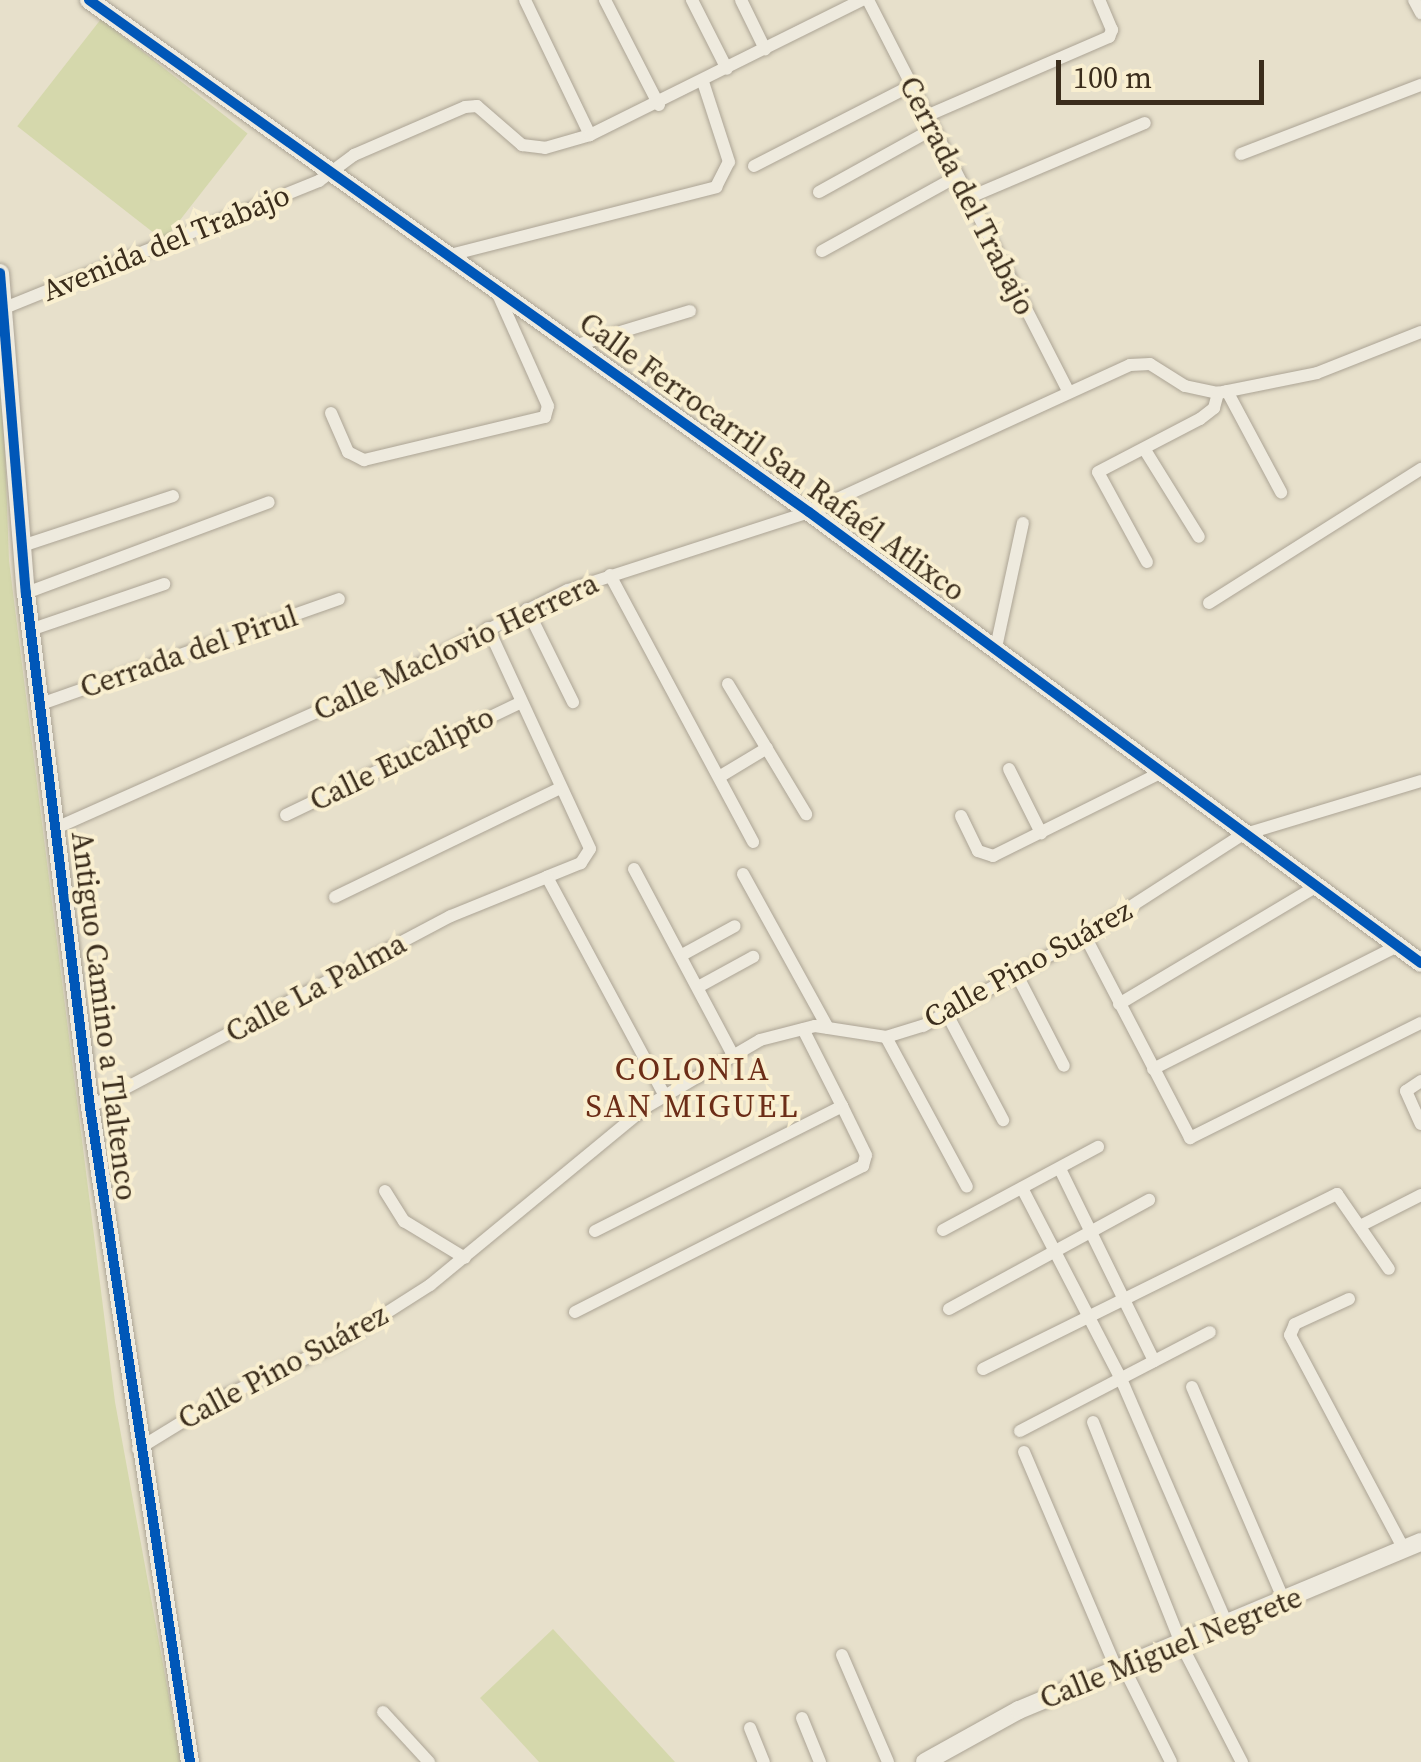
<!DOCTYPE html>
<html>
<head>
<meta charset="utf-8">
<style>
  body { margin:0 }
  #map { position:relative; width:1421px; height:1762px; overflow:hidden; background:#e7e0cb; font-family:"Source Serif 4",serif }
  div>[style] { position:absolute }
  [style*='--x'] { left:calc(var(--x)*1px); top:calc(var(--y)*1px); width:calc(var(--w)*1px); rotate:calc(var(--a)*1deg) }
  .green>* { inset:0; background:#d5d8ac; transform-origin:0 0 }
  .roads { filter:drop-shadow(0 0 2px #aca495) drop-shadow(0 0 2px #aca495) }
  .street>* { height:12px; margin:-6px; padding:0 6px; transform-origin:6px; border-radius:6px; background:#eeeade }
  .secondary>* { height:18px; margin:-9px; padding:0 9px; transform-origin:9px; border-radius:9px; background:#eeeade }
  .cycleway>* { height:10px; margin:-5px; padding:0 5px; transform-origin:5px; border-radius:5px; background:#0057b8 }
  span { translate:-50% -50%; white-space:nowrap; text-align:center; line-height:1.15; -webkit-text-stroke:8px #f9efd0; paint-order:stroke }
  .street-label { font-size:30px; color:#3b2d1c }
  .neighbourhood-label { font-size:32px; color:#6c2d17; letter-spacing:2.5px }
  .scale { position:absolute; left:1056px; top:60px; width:208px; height:45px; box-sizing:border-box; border:5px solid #3b2d1c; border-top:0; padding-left:12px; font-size:30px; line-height:35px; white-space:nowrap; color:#3b2d1c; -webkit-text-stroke:8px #f9efd0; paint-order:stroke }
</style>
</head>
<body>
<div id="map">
  <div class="green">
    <div style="left:101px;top:19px;width:186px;height:136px;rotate:38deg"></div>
    <div style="clip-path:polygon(0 309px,9px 561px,115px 1402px,181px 1762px,0 1762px)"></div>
    <div style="clip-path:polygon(553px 1629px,675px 1762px,539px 1762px,480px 1698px)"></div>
  </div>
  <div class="roads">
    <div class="street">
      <div style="--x:525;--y:0;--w:150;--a:64.3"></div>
      <div style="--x:605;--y:0;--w:118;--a:62.8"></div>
      <div style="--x:692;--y:0;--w:77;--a:63.1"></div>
      <div style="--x:741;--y:0;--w:55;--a:63.9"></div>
      <div style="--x:868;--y:0;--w:439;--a:62.9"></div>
      <div style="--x:1414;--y:0;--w:15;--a:62"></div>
      <div style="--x:924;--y:117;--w:202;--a:-23.4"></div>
      <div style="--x:1109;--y:37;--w:8;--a:-67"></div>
      <div style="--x:1112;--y:30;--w:33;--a:-113"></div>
      <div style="--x:1241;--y:154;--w:193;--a:-21"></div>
      <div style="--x:754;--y:166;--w:175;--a:-27.1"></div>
      <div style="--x:819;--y:192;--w:128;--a:-29"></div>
      <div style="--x:968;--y:198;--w:192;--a:-23"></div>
      <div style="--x:822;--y:251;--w:153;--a:-28.9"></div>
      <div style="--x:450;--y:255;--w:275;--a:-14.3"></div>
      <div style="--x:716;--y:187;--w:28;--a:-63"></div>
      <div style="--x:729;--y:162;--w:84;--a:-108"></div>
      <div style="--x:2;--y:309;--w:342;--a:-22"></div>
      <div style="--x:319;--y:181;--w:44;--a:-36.6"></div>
      <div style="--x:354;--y:155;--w:121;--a:-23.4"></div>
      <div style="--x:465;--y:107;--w:12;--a:-5"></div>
      <div style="--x:477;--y:106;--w:60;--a:40.9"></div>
      <div style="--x:522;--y:145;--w:23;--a:7"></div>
      <div style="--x:545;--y:148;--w:47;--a:-16.1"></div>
      <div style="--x:590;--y:135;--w:304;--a:-26.4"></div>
      <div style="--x:577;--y:345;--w:118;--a:-16.7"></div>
      <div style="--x:1227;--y:391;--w:115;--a:61.9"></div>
      <div style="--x:331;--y:413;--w:43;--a:66.4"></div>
      <div style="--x:348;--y:452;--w:18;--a:27"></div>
      <div style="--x:364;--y:460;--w:186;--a:-13.4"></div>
      <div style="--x:545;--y:417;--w:11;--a:-75"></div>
      <div style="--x:548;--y:406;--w:127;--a:-114.1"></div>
      <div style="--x:1145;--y:450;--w:102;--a:58.2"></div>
      <div style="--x:22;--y:546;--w:159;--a:-18.3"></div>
      <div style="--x:1147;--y:562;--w:102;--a:-118.6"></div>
      <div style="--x:1098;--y:472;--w:115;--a:-27.5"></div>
      <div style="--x:1200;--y:419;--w:18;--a:-38"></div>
      <div style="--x:1214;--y:408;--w:16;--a:-75"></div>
      <div style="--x:610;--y:575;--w:303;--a:61.8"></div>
      <div style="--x:26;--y:593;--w:259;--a:-20.5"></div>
      <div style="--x:1209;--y:603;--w:251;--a:-32.3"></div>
      <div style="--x:527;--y:609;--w:104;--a:63.7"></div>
      <div style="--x:488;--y:628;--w:243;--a:65.2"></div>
      <div style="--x:590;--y:849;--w:17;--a:123"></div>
      <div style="--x:581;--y:863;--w:37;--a:158"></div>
      <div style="--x:547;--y:877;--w:249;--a:61.7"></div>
      <div style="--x:30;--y:630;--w:142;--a:-18.9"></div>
      <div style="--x:995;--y:652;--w:132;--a:-77.8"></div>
      <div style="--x:728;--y:684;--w:152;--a:59"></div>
      <div style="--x:38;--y:705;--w:319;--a:-19.4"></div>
      <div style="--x:1009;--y:769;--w:72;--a:63.4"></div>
      <div style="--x:719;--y:777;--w:56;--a:-31.1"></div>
      <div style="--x:286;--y:815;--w:257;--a:-25.6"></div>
      <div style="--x:961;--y:816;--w:39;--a:64"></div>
      <div style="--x:978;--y:851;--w:16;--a:18"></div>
      <div style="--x:993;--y:856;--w:184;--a:-26.4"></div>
      <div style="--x:56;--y:828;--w:361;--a:-24"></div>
      <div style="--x:386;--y:681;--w:203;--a:-26.6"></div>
      <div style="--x:568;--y:590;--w:253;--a:-17.9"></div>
      <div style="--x:809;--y:512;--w:353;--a:-24.6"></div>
      <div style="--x:1130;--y:365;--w:20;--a:-3"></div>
      <div style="--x:1150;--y:364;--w:41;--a:32.2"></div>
      <div style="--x:1185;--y:386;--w:34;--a:12"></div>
      <div style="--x:1218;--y:393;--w:101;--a:-11.4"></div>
      <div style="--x:1317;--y:373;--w:112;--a:-21.5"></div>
      <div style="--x:634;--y:869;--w:211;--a:62"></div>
      <div style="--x:743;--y:874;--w:176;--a:61.1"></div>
      <div style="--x:335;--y:897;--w:248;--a:-25.8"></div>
      <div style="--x:1085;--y:936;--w:228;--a:62.5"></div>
      <div style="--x:1190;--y:1138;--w:258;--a:-26.5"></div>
      <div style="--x:682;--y:955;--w:60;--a:-28.7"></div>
      <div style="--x:1017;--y:975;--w:102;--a:62.7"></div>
      <div style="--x:698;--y:987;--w:63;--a:-28.6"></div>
      <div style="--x:1119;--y:1004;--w:228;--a:-30.8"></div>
      <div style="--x:948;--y:1016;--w:118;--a:62.1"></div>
      <div style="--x:886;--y:1037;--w:170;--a:61.6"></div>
      <div style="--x:1153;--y:1069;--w:274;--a:-26.7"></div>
      <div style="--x:1421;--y:1081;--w:18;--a:146"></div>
      <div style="--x:1406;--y:1091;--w:36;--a:66"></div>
      <div style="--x:90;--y:1107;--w:408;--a:-27.9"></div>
      <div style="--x:451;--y:916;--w:104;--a:-22.1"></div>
      <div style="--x:1060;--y:1169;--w:214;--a:63.9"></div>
      <div style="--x:1022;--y:1188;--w:215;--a:62.6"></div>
      <div style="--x:1121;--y:1379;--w:267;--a:66.6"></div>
      <div style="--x:385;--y:1191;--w:36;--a:58"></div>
      <div style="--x:404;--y:1221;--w:71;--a:31.2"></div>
      <div style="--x:1362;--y:1225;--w:66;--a:-27"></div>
      <div style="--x:943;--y:1230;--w:176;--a:-28.2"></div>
      <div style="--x:595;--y:1231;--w:277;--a:-26.8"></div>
      <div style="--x:842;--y:1106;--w:86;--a:-116.9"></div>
      <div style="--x:1349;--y:1299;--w:60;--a:155.2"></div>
      <div style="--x:1295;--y:1324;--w:12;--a:114"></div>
      <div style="--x:1290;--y:1335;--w:242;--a:62"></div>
      <div style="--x:949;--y:1309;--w:228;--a:-28.6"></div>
      <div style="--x:575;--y:1312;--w:323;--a:-26.9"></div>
      <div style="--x:863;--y:1166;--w:11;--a:-75"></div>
      <div style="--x:866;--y:1155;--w:55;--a:-116.1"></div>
      <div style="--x:983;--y:1369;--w:395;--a:-26.3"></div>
      <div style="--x:1337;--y:1194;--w:91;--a:55.3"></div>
      <div style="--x:1192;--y:1387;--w:233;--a:66.7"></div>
      <div style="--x:1093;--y:1422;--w:241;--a:68.3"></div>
      <div style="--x:1182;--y:1646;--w:131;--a:62.7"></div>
      <div style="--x:1020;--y:1431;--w:214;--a:-27.5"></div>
      <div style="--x:138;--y:1449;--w:100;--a:-31.5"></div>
      <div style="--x:223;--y:1397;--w:128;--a:-25"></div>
      <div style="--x:339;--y:1343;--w:108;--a:-32.5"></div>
      <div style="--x:430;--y:1285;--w:280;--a:-39.5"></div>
      <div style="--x:646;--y:1107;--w:132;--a:-30.4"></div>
      <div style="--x:760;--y:1040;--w:57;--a:-14.3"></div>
      <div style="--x:815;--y:1026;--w:72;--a:8.8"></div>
      <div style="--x:886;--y:1037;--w:39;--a:-17"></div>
      <div style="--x:923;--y:1026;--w:185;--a:-29.1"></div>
      <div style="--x:1085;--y:936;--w:187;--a:-32.8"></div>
      <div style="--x:1242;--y:835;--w:187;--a:-16.8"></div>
      <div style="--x:1024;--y:1452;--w:235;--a:66.9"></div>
      <div style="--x:842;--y:1655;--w:116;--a:66.7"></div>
      <div style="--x:1123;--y:1666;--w:107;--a:63.4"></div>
      <div style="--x:383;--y:1712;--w:68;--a:47.4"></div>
      <div style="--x:802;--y:1718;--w:48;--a:67.8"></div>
      <div style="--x:750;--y:1728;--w:37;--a:68"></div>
    </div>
    <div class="secondary">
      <div style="--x:89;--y:0;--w:883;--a:35.42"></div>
      <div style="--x:809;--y:512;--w:760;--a:36.39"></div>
      <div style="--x:0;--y:273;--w:321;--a:85.4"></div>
      <div style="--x:26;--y:593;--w:518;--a:82.9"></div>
      <div style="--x:90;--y:1107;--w:663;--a:81.32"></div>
      <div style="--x:925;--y:1762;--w:107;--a:-29"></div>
      <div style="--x:1019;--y:1710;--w:436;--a:-22.7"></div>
    </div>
  </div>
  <div class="cycleway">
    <div style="--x:89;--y:0;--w:883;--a:35.42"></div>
    <div style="--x:809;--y:512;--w:760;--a:36.39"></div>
    <div style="--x:0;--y:273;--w:321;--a:85.4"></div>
    <div style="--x:26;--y:593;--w:518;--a:82.9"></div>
    <div style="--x:90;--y:1107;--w:663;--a:81.32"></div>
  </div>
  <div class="street-label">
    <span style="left:967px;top:196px;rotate:63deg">Cerrada del Trabajo</span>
    <span style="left:166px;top:243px;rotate:-22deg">Avenida del Trabajo</span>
    <span style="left:772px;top:457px;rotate:36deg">Calle Ferrocarril San Rafaél Atlixco</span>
    <span style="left:456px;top:647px;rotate:-25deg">Calle Maclovio Herrera</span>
    <span style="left:189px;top:652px;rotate:-19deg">Cerrada del Pirul</span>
    <span style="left:402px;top:759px;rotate:-26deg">Calle Eucalipto</span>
    <span style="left:1028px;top:964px;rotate:-29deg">Calle Pino Suárez</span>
    <span style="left:316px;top:988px;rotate:-28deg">Calle La Palma</span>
    <span style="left:104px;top:1016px;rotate:83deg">Antiguo Camino a Tlaltenco</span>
    <span style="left:283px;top:1367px;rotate:-28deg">Calle Pino Suárez</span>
    <span style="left:1171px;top:1648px;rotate:-22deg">Calle Miguel Negrete</span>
  </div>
  <div class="neighbourhood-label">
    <span style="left:693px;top:1088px">COLONIA<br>SAN MIGUEL</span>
  </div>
  <div class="scale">100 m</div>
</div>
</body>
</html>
